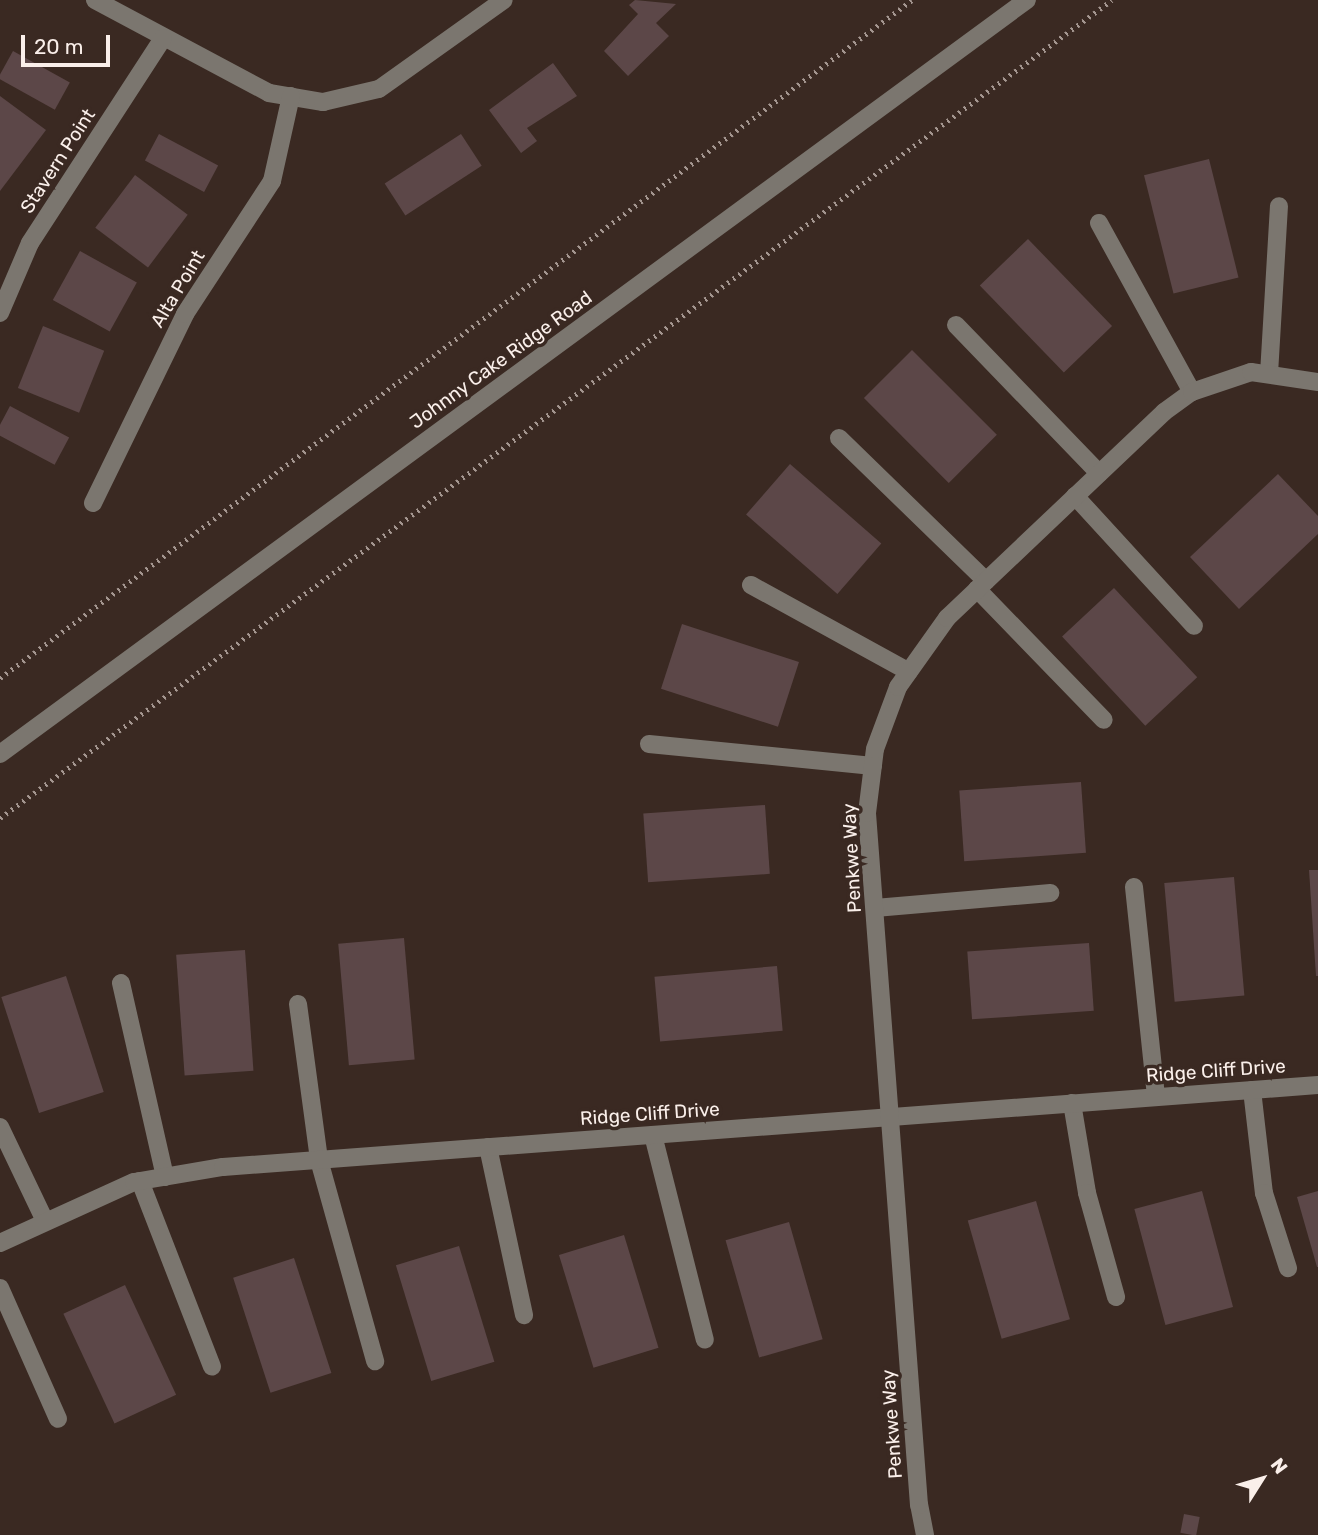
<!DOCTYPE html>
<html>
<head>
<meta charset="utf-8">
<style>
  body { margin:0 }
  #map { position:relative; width:1318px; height:1535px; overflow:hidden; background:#3a2922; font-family:Rubik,sans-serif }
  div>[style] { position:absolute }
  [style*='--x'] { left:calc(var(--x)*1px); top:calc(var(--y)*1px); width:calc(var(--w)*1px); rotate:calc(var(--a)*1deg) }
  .building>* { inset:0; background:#5c4748; transform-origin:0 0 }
  .path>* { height:4.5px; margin-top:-2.25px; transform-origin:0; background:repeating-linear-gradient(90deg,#a49690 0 2px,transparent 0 7px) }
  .minor>* { height:18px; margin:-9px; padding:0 9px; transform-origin:9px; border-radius:9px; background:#7b766f }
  span { translate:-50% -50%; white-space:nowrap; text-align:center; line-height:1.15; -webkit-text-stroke:7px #3a2922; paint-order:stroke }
  .street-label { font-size:19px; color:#faefea }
  .north { position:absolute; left:1227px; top:1444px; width:70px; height:70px; -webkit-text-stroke:5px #3a2922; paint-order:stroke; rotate:53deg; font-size:19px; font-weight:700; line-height:28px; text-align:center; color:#faefea }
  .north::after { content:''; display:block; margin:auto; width:24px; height:32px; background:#faefea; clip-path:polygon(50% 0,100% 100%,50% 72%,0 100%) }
  .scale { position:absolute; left:21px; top:35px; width:89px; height:32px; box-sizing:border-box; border:4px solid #faefea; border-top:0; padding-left:9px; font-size:21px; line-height:24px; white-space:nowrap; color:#faefea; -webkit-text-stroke:5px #3a2922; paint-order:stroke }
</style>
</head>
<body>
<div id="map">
  <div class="building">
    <div style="clip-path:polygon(635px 0,676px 4px,656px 23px,669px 36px,628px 76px,604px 51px,638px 14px,629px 5px)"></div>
    <div style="left:13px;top:51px;width:65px;height:31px;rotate:29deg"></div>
    <div style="clip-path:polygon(553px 63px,577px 96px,527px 128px,537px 141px,521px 153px,489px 110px)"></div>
    <div style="clip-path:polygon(0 96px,46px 130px,0 191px)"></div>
    <div style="left:159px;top:134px;width:67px;height:30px;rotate:28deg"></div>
    <div style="left:461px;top:134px;width:38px;height:91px;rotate:57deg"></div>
    <div style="left:1209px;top:159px;width:122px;height:67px;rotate:76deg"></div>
    <div style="left:135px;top:175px;width:66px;height:66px;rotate:37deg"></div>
    <div style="left:1028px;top:239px;width:121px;height:67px;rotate:46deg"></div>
    <div style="left:80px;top:251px;width:65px;height:56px;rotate:29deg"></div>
    <div style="left:43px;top:326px;width:66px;height:67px;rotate:22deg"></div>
    <div style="left:912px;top:350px;width:120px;height:68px;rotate:45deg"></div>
    <div style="left:10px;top:406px;width:67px;height:31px;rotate:28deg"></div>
    <div style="left:790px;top:464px;width:121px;height:67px;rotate:41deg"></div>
    <div style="clip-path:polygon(1278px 474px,1318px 516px,1318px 534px,1239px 609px,1190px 557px)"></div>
    <div style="left:1114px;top:588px;width:122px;height:71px;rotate:47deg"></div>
    <div style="left:682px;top:624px;width:123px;height:68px;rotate:18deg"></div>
    <div style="left:1081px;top:782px;width:71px;height:122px;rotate:86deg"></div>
    <div style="left:765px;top:805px;width:69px;height:122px;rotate:86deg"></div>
    <div style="clip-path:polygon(1309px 870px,1318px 870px,1318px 976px,1316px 976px)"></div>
    <div style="left:1234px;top:877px;width:119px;height:70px;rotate:85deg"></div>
    <div style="left:404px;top:938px;width:122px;height:66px;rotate:85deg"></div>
    <div style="left:1089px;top:943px;width:68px;height:122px;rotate:86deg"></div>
    <div style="left:245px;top:950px;width:121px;height:69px;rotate:86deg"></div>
    <div style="left:777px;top:966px;width:65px;height:123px;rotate:85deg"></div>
    <div style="left:66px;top:976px;width:122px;height:68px;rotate:72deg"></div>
    <div style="left:1202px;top:1191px;width:120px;height:70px;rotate:75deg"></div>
    <div style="clip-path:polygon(1318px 1191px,1318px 1267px,1317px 1267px,1297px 1197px)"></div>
    <div style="left:1036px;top:1201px;width:123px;height:71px;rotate:74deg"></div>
    <div style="left:789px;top:1222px;width:122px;height:66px;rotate:74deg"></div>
    <div style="left:624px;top:1235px;width:118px;height:68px;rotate:73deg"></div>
    <div style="left:459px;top:1246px;width:121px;height:66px;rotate:73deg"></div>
    <div style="left:294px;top:1258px;width:121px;height:64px;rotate:72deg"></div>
    <div style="left:125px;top:1285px;width:121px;height:68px;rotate:65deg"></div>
    <div style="left:1184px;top:1514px;width:16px;height:19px;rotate:11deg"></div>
  </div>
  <div class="path">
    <div style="--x:0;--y:678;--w:1136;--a:-36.63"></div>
    <div style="--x:0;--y:818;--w:1380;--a:-36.34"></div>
  </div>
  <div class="minor">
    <div style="--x:95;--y:0;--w:197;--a:28.1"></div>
    <div style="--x:269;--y:93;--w:55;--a:9.5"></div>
    <div style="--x:323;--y:102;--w:57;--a:-13.1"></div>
    <div style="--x:379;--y:89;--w:153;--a:-35.5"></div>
    <div style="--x:1099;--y:223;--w:193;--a:61.2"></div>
    <div style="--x:0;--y:313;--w:76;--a:-66.8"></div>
    <div style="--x:30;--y:243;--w:244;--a:-57"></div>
    <div style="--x:956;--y:325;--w:206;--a:46"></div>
    <div style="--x:1269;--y:374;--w:168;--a:-86.6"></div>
    <div style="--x:839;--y:438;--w:205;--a:44.2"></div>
    <div style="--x:1075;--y:496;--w:176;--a:47.5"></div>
    <div style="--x:93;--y:503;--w:210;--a:-64"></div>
    <div style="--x:185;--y:314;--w:159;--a:-56.8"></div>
    <div style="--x:272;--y:181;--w:87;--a:-77.4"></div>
    <div style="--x:751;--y:585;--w:180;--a:28.8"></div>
    <div style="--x:977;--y:589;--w:182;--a:45.9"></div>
    <div style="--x:649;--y:744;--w:225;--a:5.6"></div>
    <div style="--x:0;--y:754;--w:1274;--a:-36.29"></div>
    <div style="--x:1134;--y:887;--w:211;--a:84"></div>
    <div style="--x:875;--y:908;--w:176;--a:-4.9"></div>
    <div style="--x:121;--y:983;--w:199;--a:77.2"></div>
    <div style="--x:298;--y:1004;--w:157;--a:82.3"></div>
    <div style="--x:319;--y:1160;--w:209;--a:74.4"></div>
    <div style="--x:1252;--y:1090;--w:104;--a:83.4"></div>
    <div style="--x:1264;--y:1193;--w:79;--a:72.3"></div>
    <div style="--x:1072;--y:1103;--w:91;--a:80.5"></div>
    <div style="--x:1087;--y:1193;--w:108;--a:74.4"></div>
    <div style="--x:0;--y:1127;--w:104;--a:64.4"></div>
    <div style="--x:653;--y:1135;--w:211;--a:75.8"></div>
    <div style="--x:488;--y:1147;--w:172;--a:77.9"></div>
    <div style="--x:140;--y:1181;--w:199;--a:68.8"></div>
    <div style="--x:0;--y:1243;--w:147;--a:-24.5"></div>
    <div style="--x:134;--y:1182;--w:90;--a:-9.6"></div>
    <div style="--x:223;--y:1167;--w:1098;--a:-4.28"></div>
    <div style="--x:0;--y:1288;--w:143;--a:66.1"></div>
    <div style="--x:925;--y:1535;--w:31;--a:-101"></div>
    <div style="--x:919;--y:1505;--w:694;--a:-94.3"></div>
    <div style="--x:867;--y:813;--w:64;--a:-82.9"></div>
    <div style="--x:875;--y:749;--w:66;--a:-69.6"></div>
    <div style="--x:898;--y:687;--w:85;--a:-54.6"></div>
    <div style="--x:947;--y:618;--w:299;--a:-43.5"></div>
    <div style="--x:1164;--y:412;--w:34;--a:-36"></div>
    <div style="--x:1192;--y:392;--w:62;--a:-18.7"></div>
    <div style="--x:1251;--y:372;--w:68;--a:8.5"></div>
  </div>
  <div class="street-label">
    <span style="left:58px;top:161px;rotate:-57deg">Stavern Point</span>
    <span style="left:178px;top:289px;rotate:-59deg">Alta Point</span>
    <span style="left:501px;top:360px;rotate:-36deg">Johnny Cake Ridge Road</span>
    <span style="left:852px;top:858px;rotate:-93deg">Penkwe Way</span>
    <span style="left:1216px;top:1071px;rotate:-4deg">Ridge Cliff Drive</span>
    <span style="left:650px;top:1114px;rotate:-4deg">Ridge Cliff Drive</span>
    <span style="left:892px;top:1424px;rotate:-94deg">Penkwe Way</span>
  </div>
  <div class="north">N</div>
  <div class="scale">20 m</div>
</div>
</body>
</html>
